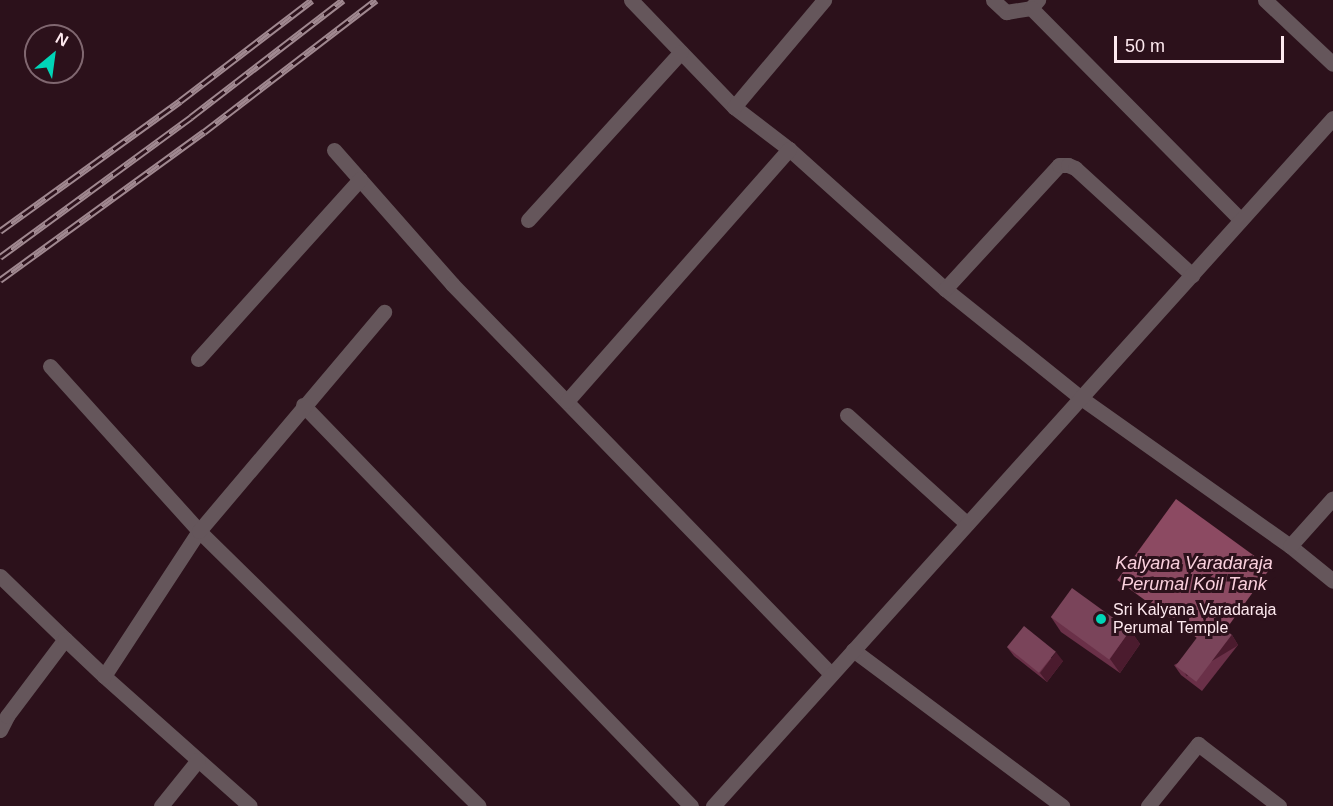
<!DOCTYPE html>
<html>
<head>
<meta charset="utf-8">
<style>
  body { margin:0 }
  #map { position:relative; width:1333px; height:806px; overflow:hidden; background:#2c111b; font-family:Arial,sans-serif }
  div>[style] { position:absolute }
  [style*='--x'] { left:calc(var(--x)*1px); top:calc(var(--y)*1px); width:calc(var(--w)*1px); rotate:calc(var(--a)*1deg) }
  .water>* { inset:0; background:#8c4a62; transform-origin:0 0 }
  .pedestrian>* { height:15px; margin:-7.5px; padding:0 7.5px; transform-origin:7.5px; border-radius:7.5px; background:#65565b }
  .minor>* { height:15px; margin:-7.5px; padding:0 7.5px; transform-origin:7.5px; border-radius:7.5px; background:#65565b }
  .rail>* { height:7px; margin-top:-3.5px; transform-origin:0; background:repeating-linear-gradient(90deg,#2c111b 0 14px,#a08890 0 28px); box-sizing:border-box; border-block:2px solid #a08890 }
  .wall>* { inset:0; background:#6a3048 }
  .shaded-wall>* { inset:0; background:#4b1b2e; transform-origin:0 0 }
  .building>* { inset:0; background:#7a445a; transform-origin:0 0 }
  .dots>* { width:16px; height:16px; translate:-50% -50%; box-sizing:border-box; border:3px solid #2c111b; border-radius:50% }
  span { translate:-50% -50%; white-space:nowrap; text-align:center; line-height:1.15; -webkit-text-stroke:6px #2c111b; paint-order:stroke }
  .poi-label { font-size:16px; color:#fee9ef }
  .left { translate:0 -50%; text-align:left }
  .water-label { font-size:18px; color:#fad0dd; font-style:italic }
  .north { position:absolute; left:24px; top:24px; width:60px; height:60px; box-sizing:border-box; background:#2c111b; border:2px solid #806770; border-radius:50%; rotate:29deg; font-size:16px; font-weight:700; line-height:24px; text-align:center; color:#fee9ef }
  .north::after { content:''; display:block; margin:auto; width:21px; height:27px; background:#00d5b7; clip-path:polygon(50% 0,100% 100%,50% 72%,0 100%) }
  .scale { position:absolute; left:1114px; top:36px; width:170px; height:27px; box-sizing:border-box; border:3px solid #fee9ef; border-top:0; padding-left:8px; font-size:18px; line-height:21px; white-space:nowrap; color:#fee9ef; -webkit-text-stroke:4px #2c111b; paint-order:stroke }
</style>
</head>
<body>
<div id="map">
  <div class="water">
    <div style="left:1176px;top:499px;width:117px;height:100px;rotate:36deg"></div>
  </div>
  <div class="pedestrian">
    <div style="--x:1148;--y:806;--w:80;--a:-51.1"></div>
    <div style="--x:1198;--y:744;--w:102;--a:37.4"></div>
  </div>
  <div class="minor">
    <div style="--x:631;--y:0;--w:149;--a:46.1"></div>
    <div style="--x:734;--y:107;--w:69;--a:37.4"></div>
    <div style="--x:789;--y:149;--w:210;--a:41.9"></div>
    <div style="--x:945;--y:289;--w:174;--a:38.7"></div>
    <div style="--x:1081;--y:398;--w:256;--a:35.3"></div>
    <div style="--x:1290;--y:546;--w:55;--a:39.1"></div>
    <div style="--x:993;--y:0;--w:18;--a:43"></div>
    <div style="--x:1006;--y:12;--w:25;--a:-9"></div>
    <div style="--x:1031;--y:8;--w:11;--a:-49"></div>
    <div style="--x:1265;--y:0;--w:93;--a:43.3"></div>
    <div style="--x:1031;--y:8;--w:298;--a:45.3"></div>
    <div style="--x:734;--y:107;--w:140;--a:-49.9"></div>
    <div style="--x:334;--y:150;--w:179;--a:48.6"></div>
    <div style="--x:452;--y:284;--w:544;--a:45.82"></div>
    <div style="--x:528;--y:220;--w:227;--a:-47.7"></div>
    <div style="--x:945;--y:289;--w:168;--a:-47.4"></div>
    <div style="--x:1059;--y:165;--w:9;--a:0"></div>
    <div style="--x:1068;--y:165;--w:8;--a:23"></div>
    <div style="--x:1075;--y:168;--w:159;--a:42.4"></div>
    <div style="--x:198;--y:359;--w:242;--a:-48"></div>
    <div style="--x:50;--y:366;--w:222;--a:47.9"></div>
    <div style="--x:199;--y:531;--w:392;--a:44.5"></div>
    <div style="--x:567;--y:401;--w:336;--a:-48.6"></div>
    <div style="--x:303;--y:405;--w:558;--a:45.94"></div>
    <div style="--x:847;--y:415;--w:162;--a:42.2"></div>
    <div style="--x:1290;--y:546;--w:64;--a:-48.1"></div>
    <div style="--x:0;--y:576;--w:91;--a:44.1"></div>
    <div style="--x:853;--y:650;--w:261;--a:36.7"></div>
    <div style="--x:104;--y:676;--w:195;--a:41.7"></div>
    <div style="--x:0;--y:730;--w:16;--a:-63"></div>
    <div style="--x:7;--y:716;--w:96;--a:-53"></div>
    <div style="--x:65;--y:639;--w:54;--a:43.5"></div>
    <div style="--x:104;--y:676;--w:173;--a:-56.8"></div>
    <div style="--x:199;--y:531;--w:287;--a:-49.8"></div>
    <div style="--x:161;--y:806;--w:59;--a:-51.2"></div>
    <div style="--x:713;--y:806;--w:926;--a:-47.98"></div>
  </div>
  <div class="rail">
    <div style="--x:0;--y:231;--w:222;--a:-35.8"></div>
    <div style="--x:180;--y:101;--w:166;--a:-37.4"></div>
    <div style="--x:0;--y:257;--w:237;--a:-36.2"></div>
    <div style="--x:191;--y:117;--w:192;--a:-37.6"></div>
    <div style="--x:0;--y:280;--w:252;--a:-36"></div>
    <div style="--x:204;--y:132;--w:217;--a:-37.5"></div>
  </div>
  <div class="wall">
    <div style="clip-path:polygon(1051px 617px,1130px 630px,1140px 644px,1120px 673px,1061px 632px)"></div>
    <div style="clip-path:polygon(1232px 635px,1238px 645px,1202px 691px,1181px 675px,1174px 665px)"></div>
    <div style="clip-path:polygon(1007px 647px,1063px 661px,1047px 682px,1014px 656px)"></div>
  </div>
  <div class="shaded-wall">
    <div style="clip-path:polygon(1130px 630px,1140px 644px,1120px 673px,1110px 659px)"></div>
    <div style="left:1232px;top:635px;width:12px;height:60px;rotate:59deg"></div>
    <div style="clip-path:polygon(1056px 652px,1063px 661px,1047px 682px,1040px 673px)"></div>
  </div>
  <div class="building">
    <div style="left:1072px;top:588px;width:72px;height:36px;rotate:36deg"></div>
    <div style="left:1211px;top:619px;width:26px;height:59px;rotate:37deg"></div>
    <div style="left:1024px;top:626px;width:41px;height:27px;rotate:39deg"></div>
  </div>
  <div class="dots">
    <div style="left:1101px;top:619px;background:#00d5b7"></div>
  </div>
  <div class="poi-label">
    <span class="left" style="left:1113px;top:619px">Sri Kalyana Varadaraja<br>Perumal Temple</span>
  </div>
  <div class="water-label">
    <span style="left:1194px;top:574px">Kalyana Varadaraja<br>Perumal Koil Tank</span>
  </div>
  <div class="north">N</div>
  <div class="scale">50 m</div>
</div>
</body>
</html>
